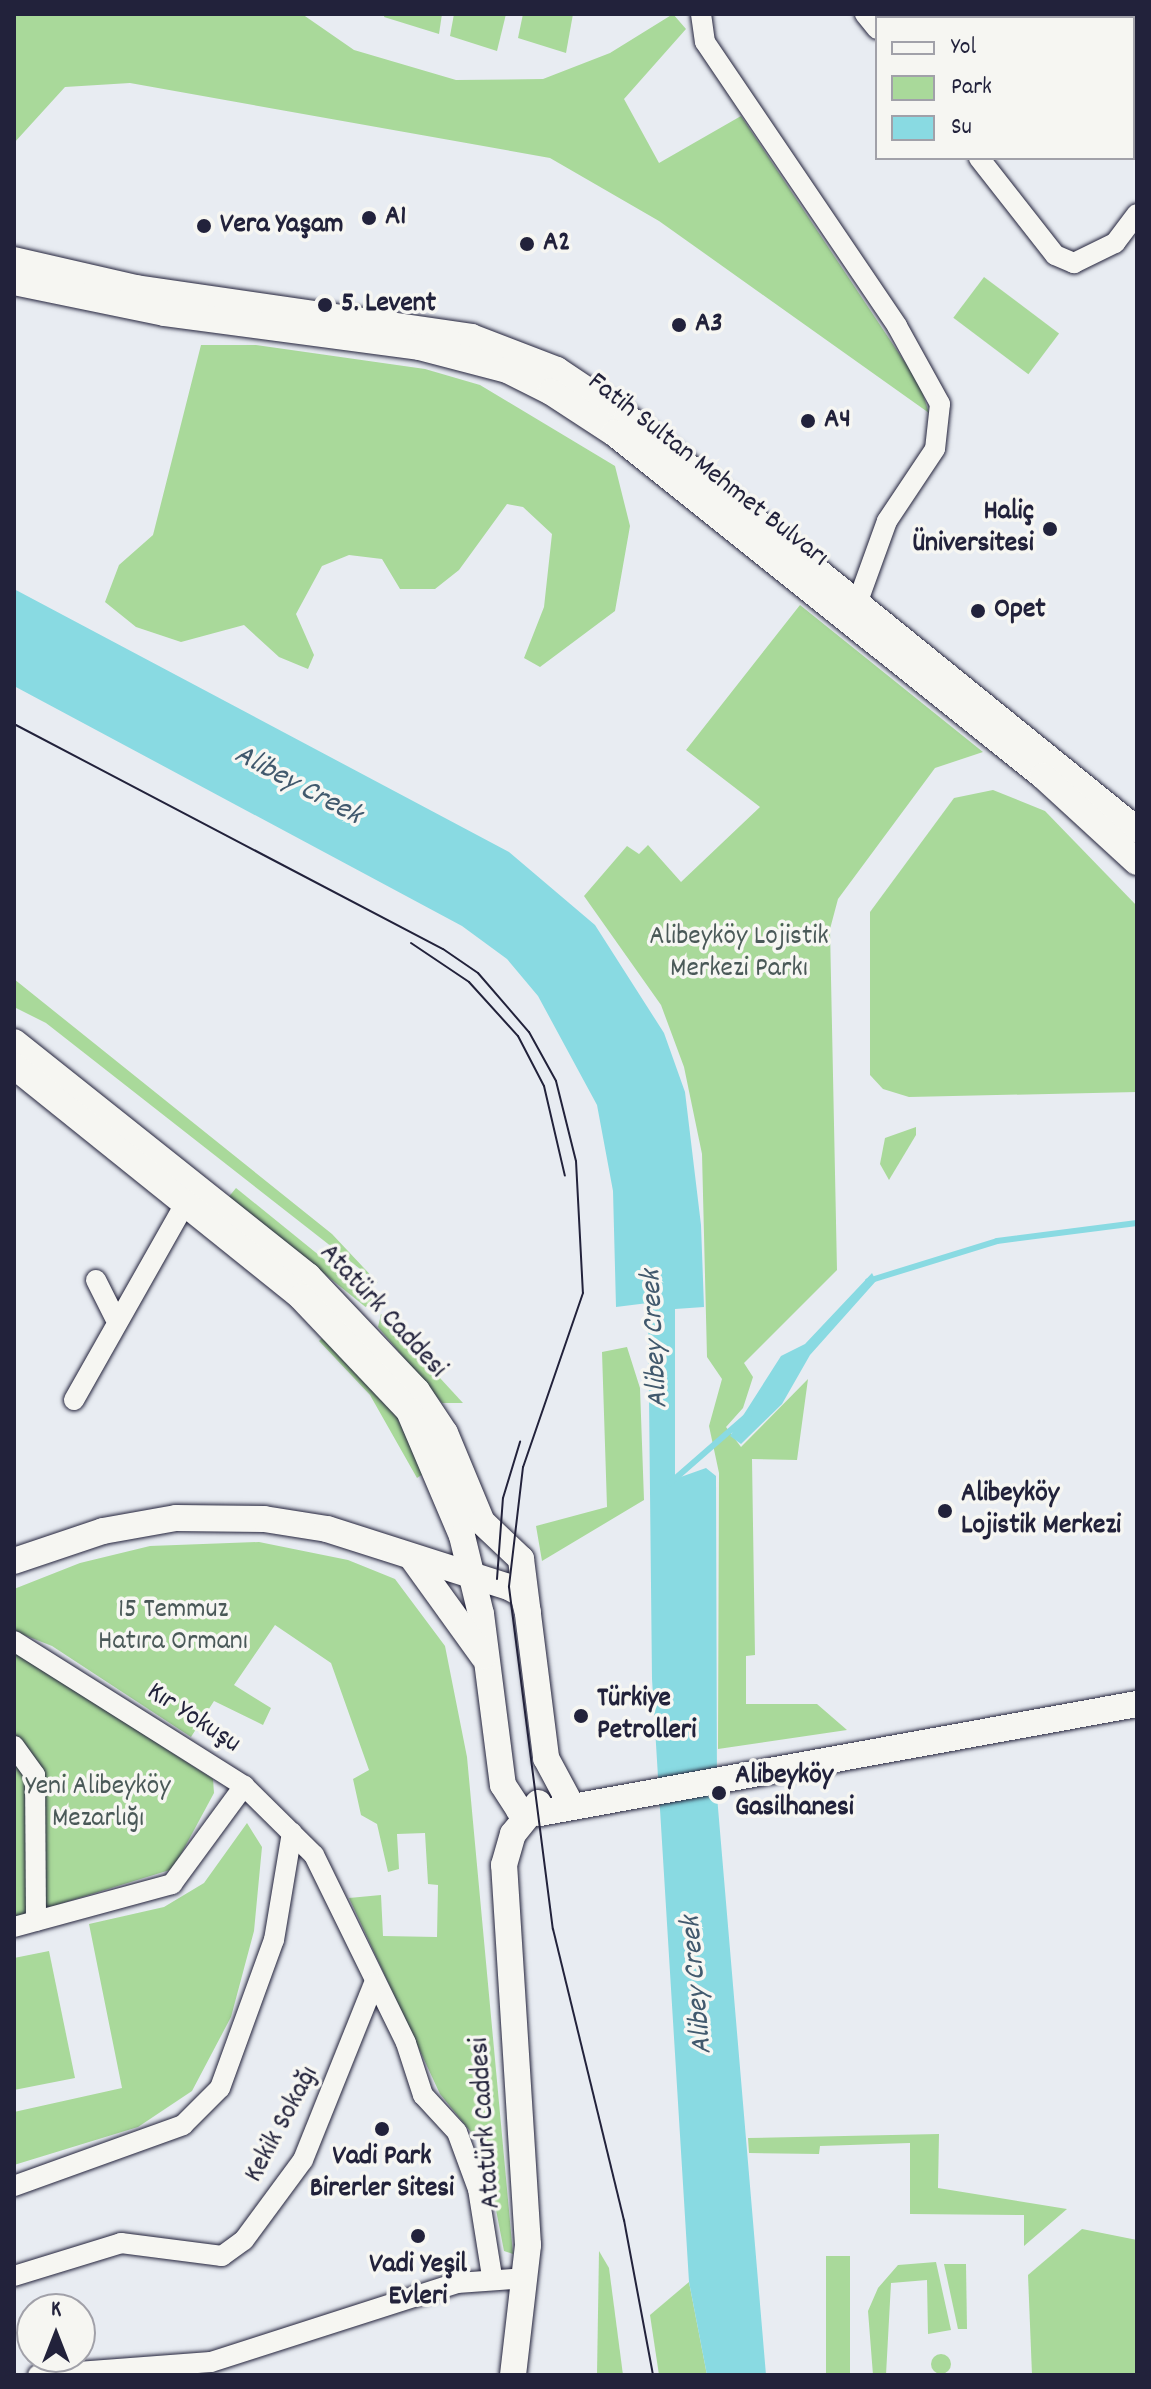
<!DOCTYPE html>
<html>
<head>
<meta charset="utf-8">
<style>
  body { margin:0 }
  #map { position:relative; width:1151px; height:2389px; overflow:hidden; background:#e8ecf2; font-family:Dekko,sans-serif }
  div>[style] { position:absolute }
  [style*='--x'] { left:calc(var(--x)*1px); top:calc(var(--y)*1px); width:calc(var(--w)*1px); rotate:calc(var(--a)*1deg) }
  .green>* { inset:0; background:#a9d99a; transform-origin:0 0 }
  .round { border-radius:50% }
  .water>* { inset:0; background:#89dae2 }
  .stream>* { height:6px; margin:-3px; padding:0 3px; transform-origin:3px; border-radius:3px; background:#89dae2 }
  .roads { filter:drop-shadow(0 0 2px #22223b) drop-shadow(0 0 2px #22223b) }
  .minor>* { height:20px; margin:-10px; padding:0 10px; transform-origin:10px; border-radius:10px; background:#f6f6f2 }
  .major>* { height:26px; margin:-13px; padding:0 13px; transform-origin:13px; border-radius:13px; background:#f6f6f2 }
  .tram>* { height:2px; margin:-1px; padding:0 1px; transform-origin:1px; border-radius:1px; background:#22223b }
  .dots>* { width:22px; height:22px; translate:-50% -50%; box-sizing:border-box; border:4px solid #f6f6f2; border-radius:50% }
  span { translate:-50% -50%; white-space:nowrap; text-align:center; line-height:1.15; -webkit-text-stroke:7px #f6f6f2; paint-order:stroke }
  .poi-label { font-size:28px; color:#22223b; font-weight:700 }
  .left { translate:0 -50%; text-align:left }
  .right { translate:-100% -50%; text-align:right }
  .street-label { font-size:28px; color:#22223b }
  .park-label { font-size:28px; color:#4a5958 }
  .water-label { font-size:30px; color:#41596d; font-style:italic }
  .frame { position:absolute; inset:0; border:16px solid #22223b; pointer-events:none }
  .legend { position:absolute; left:875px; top:16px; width:260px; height:144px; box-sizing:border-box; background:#f6f6f2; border:2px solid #a1a1a9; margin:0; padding:10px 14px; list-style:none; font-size:24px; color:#22223b }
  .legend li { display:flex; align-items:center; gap:16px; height:40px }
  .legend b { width:40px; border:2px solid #a1a1a9 }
  .north { position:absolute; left:16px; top:2293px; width:80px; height:80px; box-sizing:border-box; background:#f6f6f2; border:2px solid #a1a1a9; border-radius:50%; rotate:0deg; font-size:22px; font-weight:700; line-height:32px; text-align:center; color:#22223b }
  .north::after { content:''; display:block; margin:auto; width:28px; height:36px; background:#22223b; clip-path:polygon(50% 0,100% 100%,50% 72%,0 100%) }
</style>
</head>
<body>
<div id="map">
  <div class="green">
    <div style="clip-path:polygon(14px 14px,302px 14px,354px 50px,456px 80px,543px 79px,610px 53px,673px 14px,686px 29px,624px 99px,659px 163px,741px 116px,920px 385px,929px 413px,659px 221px,550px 158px,130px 83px,65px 87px,14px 143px)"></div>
    <div style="clip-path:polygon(385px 14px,442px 14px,439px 34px,384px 17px)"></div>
    <div style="clip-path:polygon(454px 14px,506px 14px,497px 51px,450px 36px)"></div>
    <div style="clip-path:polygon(523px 14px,573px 14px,566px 53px,518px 38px)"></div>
    <div style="left:984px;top:277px;width:94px;height:51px;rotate:37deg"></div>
    <div style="clip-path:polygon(201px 345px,256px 345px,425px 369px,480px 385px,615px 466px,630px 526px,615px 611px,540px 667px,524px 658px,544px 607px,552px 534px,523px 507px,507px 504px,459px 570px,435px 589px,400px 589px,382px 559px,349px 555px,322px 566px,296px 614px,314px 655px,308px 669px,279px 657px,244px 625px,181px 642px,136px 627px,105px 602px,119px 565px,153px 535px)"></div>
    <div style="clip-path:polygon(800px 605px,983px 752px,935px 768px,838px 899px,830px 929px,837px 1270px,744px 1363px,753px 1377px,743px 1408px,726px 1427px,741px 1447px,808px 1379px,797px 1460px,752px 1459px,755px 1655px,746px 1656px,746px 1704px,817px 1704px,847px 1730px,718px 1749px,719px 1473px,709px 1426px,722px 1379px,707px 1357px,702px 1154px,684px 1067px,661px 1005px,584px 896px,627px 846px,639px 854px,648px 845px,681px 882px,760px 807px,686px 750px)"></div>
    <div style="clip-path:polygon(993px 790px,1045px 811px,1137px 906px,1137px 1092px,909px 1097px,883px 1089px,870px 1075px,870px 912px,954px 798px)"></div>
    <div style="clip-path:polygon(14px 979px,332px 1234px,378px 1283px,46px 1023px,14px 1007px)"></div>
    <div style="clip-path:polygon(916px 1127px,916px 1135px,889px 1180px,880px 1164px,885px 1138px)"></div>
    <div style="left:236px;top:1188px;width:176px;height:11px;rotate:39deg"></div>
    <div style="clip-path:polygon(381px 1314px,463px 1403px,442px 1403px,378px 1327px)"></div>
    <div style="clip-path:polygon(324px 1336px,393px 1408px,423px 1474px,417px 1478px,370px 1395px,319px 1341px)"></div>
    <div style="clip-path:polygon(627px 1347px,640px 1388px,644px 1500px,542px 1561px,536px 1526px,607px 1507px,602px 1352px)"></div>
    <div style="clip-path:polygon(259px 1542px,348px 1560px,395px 1579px,445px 1646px,467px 1757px,513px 2254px,504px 2251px,484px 2148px,440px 2094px,349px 1898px,381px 1895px,383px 1936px,437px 1937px,438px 1885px,428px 1884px,425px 1833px,397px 1834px,399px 1869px,388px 1872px,377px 1824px,361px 1815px,353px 1779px,369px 1770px,331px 1663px,275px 1625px,234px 1685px,271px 1708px,263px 1725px,214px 1701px,191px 1737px,52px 1646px,14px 1631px,14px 1589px,80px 1563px,150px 1546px)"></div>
    <div style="clip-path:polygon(14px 1651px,213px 1779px,214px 1793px,173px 1869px,14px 1918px)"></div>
    <div style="clip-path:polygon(247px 1823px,262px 1847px,254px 1931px,231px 2017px,192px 2091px,138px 2127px,14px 2165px,14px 2112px,122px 2088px,89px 1924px,164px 1907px,204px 1883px)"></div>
    <div style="clip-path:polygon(49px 1951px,75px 2078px,14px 2090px,14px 1958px)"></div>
    <div style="clip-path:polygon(939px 2134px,938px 2188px,1067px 2209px,1024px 2246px,1024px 2215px,910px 2214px,910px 2143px,820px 2146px,819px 2154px,749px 2153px,748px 2138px)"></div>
    <div style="clip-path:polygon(1082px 2229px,1137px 2240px,1137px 2375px,1032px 2375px,1028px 2275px)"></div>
    <div style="clip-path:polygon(599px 2251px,609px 2268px,623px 2375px,597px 2375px)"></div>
    <div style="left:826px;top:2256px;width:24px;height:119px"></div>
    <div style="clip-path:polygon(936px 2262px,951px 2330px,928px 2334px,927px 2280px,891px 2283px,886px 2375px,873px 2375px,868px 2311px,878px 2288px,898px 2265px)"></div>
    <div style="clip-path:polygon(944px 2264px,966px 2264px,967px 2329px,958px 2329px)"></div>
    <div style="clip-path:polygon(689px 2282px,707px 2375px,659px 2375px,650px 2315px)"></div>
    <div class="round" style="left:931px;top:2354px;width:20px;height:20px"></div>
  </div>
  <div class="water">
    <div style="clip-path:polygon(14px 589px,509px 852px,595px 925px,664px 1033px,685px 1092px,701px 1225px,704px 1307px,675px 1309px,675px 1479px,706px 1468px,716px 1476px,717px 1796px,766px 2375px,707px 2375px,689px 2282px,652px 1679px,648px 1303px,616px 1307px,613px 1191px,597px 1105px,538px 996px,507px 959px,462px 926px,14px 686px)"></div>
    <div style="clip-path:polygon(872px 1273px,876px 1281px,810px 1355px,782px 1404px,741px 1444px,730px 1436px,781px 1356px,805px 1344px)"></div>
  </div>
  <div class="stream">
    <div style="--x:868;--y:1281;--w:135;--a:-17.2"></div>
    <div style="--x:997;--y:1241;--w:141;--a:-7.3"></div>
    <div style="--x:670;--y:1483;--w:105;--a:-41.1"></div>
  </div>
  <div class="roads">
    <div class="minor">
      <div style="--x:701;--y:14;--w:28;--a:82"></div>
      <div style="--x:705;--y:42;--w:343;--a:55.9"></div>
      <div style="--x:897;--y:326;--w:89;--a:61.1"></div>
      <div style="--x:940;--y:404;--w:45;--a:96.3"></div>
      <div style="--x:935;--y:449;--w:87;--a:123.7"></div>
      <div style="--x:887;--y:521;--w:85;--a:109.9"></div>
      <div style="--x:865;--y:14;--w:19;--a:51"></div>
      <div style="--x:979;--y:158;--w:123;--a:51.9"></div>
      <div style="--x:1055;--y:255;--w:21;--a:23"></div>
      <div style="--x:1074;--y:263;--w:46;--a:-26"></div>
      <div style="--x:1115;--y:243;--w:36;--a:-53"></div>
      <div style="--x:96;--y:1280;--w:42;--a:63.4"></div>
      <div style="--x:74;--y:1400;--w:227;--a:-60.5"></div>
      <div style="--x:14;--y:1641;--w:272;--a:32.2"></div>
      <div style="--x:244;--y:1786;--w:98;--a:44.6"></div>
      <div style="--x:314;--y:1855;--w:209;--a:63.9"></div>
      <div style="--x:406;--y:2043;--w:55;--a:71.9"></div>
      <div style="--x:423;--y:2095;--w:50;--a:47.4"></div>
      <div style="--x:457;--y:2132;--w:61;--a:69.8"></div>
      <div style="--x:478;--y:2189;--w:88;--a:80.9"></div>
      <div style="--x:14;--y:1746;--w:36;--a:54"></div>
      <div style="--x:35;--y:1775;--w:146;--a:89.6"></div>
      <div style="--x:14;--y:1927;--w:164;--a:-15.2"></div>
      <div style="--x:172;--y:1884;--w:122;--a:-53.7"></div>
      <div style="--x:14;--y:2186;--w:180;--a:-19.8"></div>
      <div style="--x:183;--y:2125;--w:52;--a:-45"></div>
      <div style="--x:220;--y:2088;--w:158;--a:-70"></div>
      <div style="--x:274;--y:1940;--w:109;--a:-80.5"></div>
      <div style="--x:14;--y:2276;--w:112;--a:-17.1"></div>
      <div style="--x:121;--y:2243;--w:102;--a:7.3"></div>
      <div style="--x:222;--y:2256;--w:27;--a:-36"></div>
      <div style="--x:244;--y:2240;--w:99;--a:-53.6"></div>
      <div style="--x:303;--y:2160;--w:191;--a:-68.1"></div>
      <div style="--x:38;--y:2375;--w:173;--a:-4.3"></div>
      <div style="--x:211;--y:2362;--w:258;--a:-17.8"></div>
      <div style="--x:457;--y:2283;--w:70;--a:-4.1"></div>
    </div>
    <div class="major">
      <div style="--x:14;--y:260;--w:125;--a:12.9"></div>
      <div style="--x:136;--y:288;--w:339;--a:8.3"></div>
      <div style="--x:471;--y:337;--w:92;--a:21"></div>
      <div style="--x:557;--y:370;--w:84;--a:33.9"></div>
      <div style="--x:627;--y:417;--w:656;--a:39"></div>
      <div style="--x:14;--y:282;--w:154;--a:11.6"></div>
      <div style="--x:165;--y:313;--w:256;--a:7.6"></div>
      <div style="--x:419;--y:347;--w:91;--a:14.6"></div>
      <div style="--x:507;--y:370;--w:49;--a:26.6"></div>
      <div style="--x:551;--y:392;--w:75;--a:33.1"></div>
      <div style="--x:614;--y:433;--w:549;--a:38.64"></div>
      <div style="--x:1043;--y:776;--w:127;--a:42.5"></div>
      <div style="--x:14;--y:1042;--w:376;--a:38.5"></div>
      <div style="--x:308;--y:1276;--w:158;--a:46.5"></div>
      <div style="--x:417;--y:1391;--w:50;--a:56.3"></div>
      <div style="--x:445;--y:1433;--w:96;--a:67.4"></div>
      <div style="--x:482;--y:1522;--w:54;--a:43.5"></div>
      <div style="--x:521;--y:1559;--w:201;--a:82.8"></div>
      <div style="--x:546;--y:1758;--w:51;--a:61.9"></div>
      <div style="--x:14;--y:1066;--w:368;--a:38.8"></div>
      <div style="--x:301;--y:1297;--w:157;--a:46.5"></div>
      <div style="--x:409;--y:1411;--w:136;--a:67"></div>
      <div style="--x:462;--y:1536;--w:80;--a:76.3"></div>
      <div style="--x:481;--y:1614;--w:172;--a:82.7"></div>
      <div style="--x:503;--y:1785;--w:30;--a:57"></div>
      <div style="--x:519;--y:1810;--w:21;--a:8"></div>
      <div style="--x:540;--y:1813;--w:607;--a:-10.35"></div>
      <div style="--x:413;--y:1559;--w:120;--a:54.2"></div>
      <div style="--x:14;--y:1561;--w:94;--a:-18.6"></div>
      <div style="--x:103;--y:1531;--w:74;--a:-10.1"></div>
      <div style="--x:176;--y:1518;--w:88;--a:0.7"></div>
      <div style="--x:264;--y:1519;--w:64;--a:9"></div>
      <div style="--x:327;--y:1529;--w:191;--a:17.7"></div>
      <div style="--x:509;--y:1587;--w:16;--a:30"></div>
      <div style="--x:523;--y:1595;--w:18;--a:74"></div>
      <div style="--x:513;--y:2375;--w:131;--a:-83.4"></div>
      <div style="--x:528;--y:2245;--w:381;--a:-93.6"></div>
      <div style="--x:504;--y:1865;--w:32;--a:-74"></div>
      <div style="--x:513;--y:1834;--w:40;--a:-51"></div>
    </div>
  </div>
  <div class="tram">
    <div style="--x:14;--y:724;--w:484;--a:27.7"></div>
    <div style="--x:443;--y:949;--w:42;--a:34.4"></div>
    <div style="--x:478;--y:973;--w:78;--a:49.2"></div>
    <div style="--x:529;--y:1032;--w:56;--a:61.1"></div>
    <div style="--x:556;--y:1081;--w:82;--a:76"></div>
    <div style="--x:576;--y:1161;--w:132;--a:87"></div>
    <div style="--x:583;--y:1293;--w:184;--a:109"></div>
    <div style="--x:523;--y:1467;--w:121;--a:96.7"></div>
    <div style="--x:509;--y:1587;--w:345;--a:82.7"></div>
    <div style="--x:553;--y:1929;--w:300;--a:76.3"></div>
    <div style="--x:624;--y:2220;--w:158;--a:79.4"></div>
    <div style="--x:411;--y:943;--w:70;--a:33.9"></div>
    <div style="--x:469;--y:982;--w:73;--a:47.8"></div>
    <div style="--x:518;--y:1036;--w:56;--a:62.5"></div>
    <div style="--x:544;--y:1086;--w:92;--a:76.9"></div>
    <div style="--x:497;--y:1579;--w:81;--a:-85.8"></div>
    <div style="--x:503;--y:1498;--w:59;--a:-73.1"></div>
  </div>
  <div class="dots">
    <div style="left:369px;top:218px;background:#22223b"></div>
    <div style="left:204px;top:226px;background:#22223b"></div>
    <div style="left:527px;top:244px;background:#22223b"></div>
    <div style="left:325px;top:305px;background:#22223b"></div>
    <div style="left:679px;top:325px;background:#22223b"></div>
    <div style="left:808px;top:421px;background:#22223b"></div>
    <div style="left:1050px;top:529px;background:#22223b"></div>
    <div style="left:978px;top:611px;background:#22223b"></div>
    <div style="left:945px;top:1511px;background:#22223b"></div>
    <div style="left:581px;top:1716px;background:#22223b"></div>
    <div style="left:719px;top:1793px;background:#22223b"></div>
    <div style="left:382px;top:2129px;background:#22223b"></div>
    <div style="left:418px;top:2236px;background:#22223b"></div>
  </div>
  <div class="poi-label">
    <span class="left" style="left:385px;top:218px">A1</span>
    <span class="left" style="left:220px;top:226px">Vera Yaşam</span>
    <span class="left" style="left:543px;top:244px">A2</span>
    <span class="left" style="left:341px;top:305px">5. Levent</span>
    <span class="left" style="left:695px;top:325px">A3</span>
    <span class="left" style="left:824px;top:421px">A4</span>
    <span class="right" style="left:1034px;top:529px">Haliç<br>Üniversitesi</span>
    <span class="left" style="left:994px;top:611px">Opet</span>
    <span class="left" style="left:961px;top:1511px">Alibeyköy<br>Lojistik Merkezi</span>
    <span class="left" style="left:597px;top:1716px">Türkiye<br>Petrolleri</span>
    <span class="left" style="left:735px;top:1793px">Alibeyköy<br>Gasilhanesi</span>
    <span style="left:382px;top:2174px">Vadi Park<br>Birerler Sitesi</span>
    <span style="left:418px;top:2282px">Vadi Yeşil<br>Evleri</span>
  </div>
  <div class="street-label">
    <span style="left:707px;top:471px;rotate:38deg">Fatih Sultan Mehmet Bulvarı</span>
    <span style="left:382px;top:1312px;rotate:47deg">Atatürk Caddesi</span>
    <span style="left:193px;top:1719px;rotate:33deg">Kır Yokuşu</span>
    <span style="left:487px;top:2123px;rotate:-94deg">Atatürk Caddesi</span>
    <span style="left:283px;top:2125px;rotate:-62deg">Kekik Sokağı</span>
  </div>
  <div class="park-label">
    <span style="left:739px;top:954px">Alibeyköy Lojistik<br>Merkezi Parkı</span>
    <span style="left:173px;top:1627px">15 Temmuz<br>Hatıra Ormanı</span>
    <span style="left:98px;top:1804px">Yeni Alibeyköy<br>Mezarlığı</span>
  </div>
  <div class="water-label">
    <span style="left:297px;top:787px;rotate:28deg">Alibey Creek</span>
    <span style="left:657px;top:1339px;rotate:-93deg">Alibey Creek</span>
    <span style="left:699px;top:1985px;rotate:-95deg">Alibey Creek</span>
  </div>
  <div class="frame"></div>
  <ul class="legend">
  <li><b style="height:10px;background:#f6f6f2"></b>Yol</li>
  <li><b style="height:22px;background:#a9d99a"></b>Park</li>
  <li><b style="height:22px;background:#89dae2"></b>Su</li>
  </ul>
  <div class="north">K</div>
</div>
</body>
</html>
